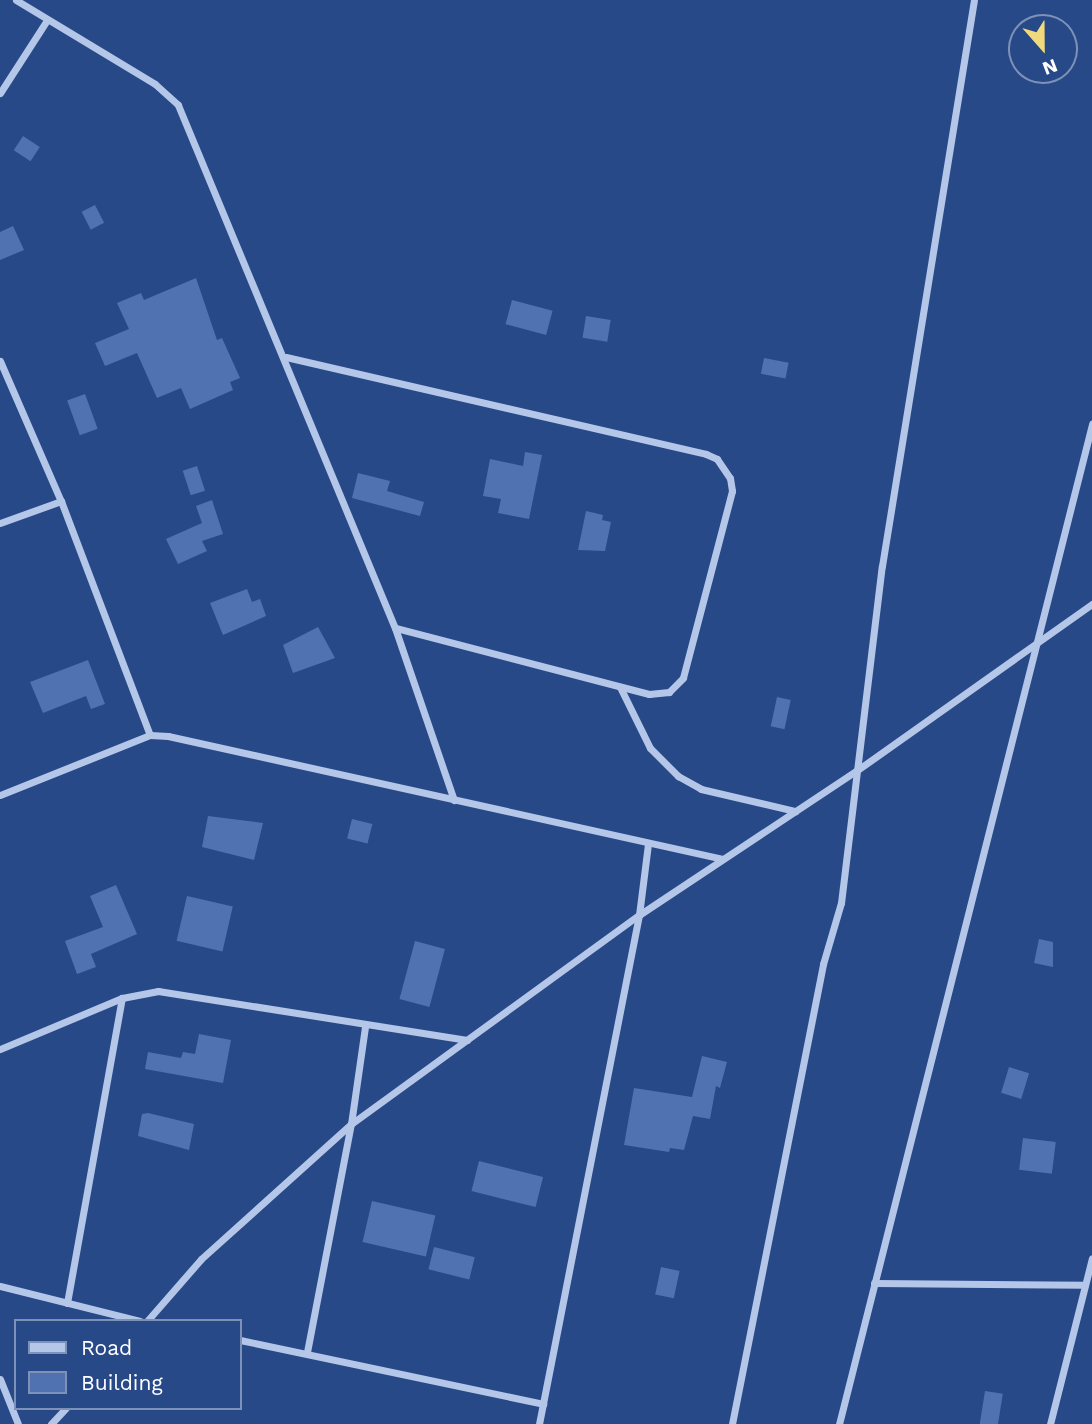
<!DOCTYPE html>
<html>
<head>
<meta charset="utf-8">
<style>
  body { margin:0 }
  #map { position:relative; width:1092px; height:1424px; overflow:hidden; background:#284988; font-family:"Work Sans",sans-serif }
  div>[style] { position:absolute }
  [style*='--x'] { left:calc(var(--x)*1px); top:calc(var(--y)*1px); width:calc(var(--w)*1px); rotate:calc(var(--a)*1deg) }
  .building>* { inset:0; background:#5172b0; transform-origin:0 0 }
  .street>* { height:7px; margin:-3.5px; padding:0 3.5px; transform-origin:3.5px; border-radius:3.5px; background:#b5c7e9 }
  span { translate:-50% -50%; white-space:nowrap; text-align:center; line-height:1.15; -webkit-text-stroke:5px #284988; paint-order:stroke }
  .legend { position:absolute; left:14px; top:1319px; width:228px; height:91px; box-sizing:border-box; background:#284988; border:2px solid #7e92b8; margin:0; padding:9px 12px; list-style:none; font-size:21px; color:#fff }
  .legend li { display:flex; align-items:center; gap:14px; height:35px }
  .legend b { width:35px; border:2px solid #7e92b8 }
  .north { position:absolute; left:1008px; top:14px; width:70px; height:70px; box-sizing:border-box; background:#284988; border:2px solid #7e92b8; border-radius:50%; rotate:159deg; font-size:19px; font-weight:700; line-height:28px; text-align:center; color:#fff }
  .north::after { content:''; display:block; margin:auto; width:24px; height:32px; background:#f0da7c; clip-path:polygon(50% 0,100% 100%,50% 72%,0 100%) }
</style>
</head>
<body>
<div id="map">
  <div class="building">
    <div style="left:23px;top:136px;width:20px;height:17px;rotate:33deg"></div>
    <div style="left:95px;top:205px;width:20px;height:15px;rotate:63deg"></div>
    <div style="clip-path:polygon(13px 226px,24px 250px,0 260px,0 232px)"></div>
    <div style="clip-path:polygon(196px 278px,217px 340px,222px 338px,240px 378px,230px 382px,233px 390px,190px 409px,181px 388px,157px 398px,137px 353px,105px 366px,95px 343px,129px 329px,117px 303px,141px 293px,144px 300px)"></div>
    <div style="left:512px;top:300px;width:42px;height:25px;rotate:15deg"></div>
    <div style="left:586px;top:316px;width:25px;height:22px;rotate:9deg"></div>
    <div style="left:764px;top:358px;width:25px;height:16px;rotate:11deg"></div>
    <div style="left:85px;top:394px;width:37px;height:19px;rotate:70deg"></div>
    <div style="clip-path:polygon(525px 452px,542px 455px,529px 519px,498px 513px,501px 499px,483px 496px,490px 459px,523px 466px)"></div>
    <div style="left:197px;top:466px;width:26px;height:15px;rotate:72deg"></div>
    <div style="clip-path:polygon(358px 473px,390px 481px,387px 491px,424px 502px,420px 516px,352px 498px)"></div>
    <div style="clip-path:polygon(212px 500px,223px 534px,202px 541px,207px 551px,178px 564px,166px 539px,202px 523px,196px 506px)"></div>
    <div style="clip-path:polygon(586px 511px,603px 515px,602px 520px,611px 522px,605px 551px,578px 550px)"></div>
    <div style="clip-path:polygon(247px 589px,252px 602px,260px 599px,266px 616px,223px 635px,210px 603px)"></div>
    <div style="clip-path:polygon(318px 627px,335px 658px,293px 673px,283px 645px)"></div>
    <div style="clip-path:polygon(88px 660px,105px 704px,91px 709px,86px 696px,43px 713px,30px 682px)"></div>
    <div style="left:777px;top:697px;width:14px;height:30px;rotate:12deg"></div>
    <div style="clip-path:polygon(208px 816px,263px 823px,254px 860px,202px 847px)"></div>
    <div style="left:352px;top:819px;width:21px;height:20px;rotate:14deg"></div>
    <div style="clip-path:polygon(116px 885px,137px 934px,91px 954px,96px 967px,77px 974px,65px 941px,103px 927px,90px 896px)"></div>
    <div style="left:187px;top:896px;width:47px;height:46px;rotate:13deg"></div>
    <div style="clip-path:polygon(1039px 939px,1053px 942px,1053px 967px,1034px 963px)"></div>
    <div style="left:415px;top:941px;width:31px;height:60px;rotate:15deg"></div>
    <div style="clip-path:polygon(199px 1034px,231px 1040px,223px 1083px,145px 1069px,148px 1052px,181px 1058px,183px 1052px,195px 1054px)"></div>
    <div style="clip-path:polygon(702px 1056px,727px 1062px,720px 1088px,716px 1086px,710px 1119px,693px 1116px,684px 1150px,670px 1148px,669px 1152px,624px 1145px,634px 1088px,692px 1097px)"></div>
    <div style="left:1009px;top:1067px;width:21px;height:27px;rotate:17deg"></div>
    <div style="clip-path:polygon(148px 1113px,194px 1124px,189px 1150px,138px 1136px,142px 1114px)"></div>
    <div style="left:1023px;top:1138px;width:33px;height:32px;rotate:7deg"></div>
    <div style="left:479px;top:1161px;width:66px;height:31px;rotate:14deg"></div>
    <div style="left:372px;top:1201px;width:65px;height:42px;rotate:13deg"></div>
    <div style="left:434px;top:1247px;width:42px;height:23px;rotate:14deg"></div>
    <div style="left:661px;top:1267px;width:19px;height:28px;rotate:12deg"></div>
    <div style="left:985px;top:1391px;width:18px;height:34px;rotate:9deg"></div>
  </div>
  <div class="street">
    <div style="--x:16;--y:0;--w:162;--a:31.1"></div>
    <div style="--x:155;--y:84;--w:31;--a:42"></div>
    <div style="--x:178;--y:105;--w:566;--a:67.47"></div>
    <div style="--x:395;--y:628;--w:182;--a:71.1"></div>
    <div style="--x:0;--y:93;--w:87;--a:-57.2"></div>
    <div style="--x:286;--y:357;--w:431;--a:13"></div>
    <div style="--x:706;--y:454;--w:12;--a:24"></div>
    <div style="--x:717;--y:459;--w:23;--a:56"></div>
    <div style="--x:730;--y:478;--w:13;--a:81"></div>
    <div style="--x:732;--y:491;--w:193;--a:104.7"></div>
    <div style="--x:683;--y:678;--w:20;--a:135"></div>
    <div style="--x:669;--y:692;--w:20;--a:174"></div>
    <div style="--x:649;--y:694;--w:262;--a:-165.4"></div>
    <div style="--x:0;--y:361;--w:153;--a:66.5"></div>
    <div style="--x:61;--y:501;--w:250;--a:69.2"></div>
    <div style="--x:0;--y:523;--w:65;--a:-19.8"></div>
    <div style="--x:620;--y:687;--w:68;--a:63.8"></div>
    <div style="--x:650;--y:748;--w:40;--a:45"></div>
    <div style="--x:678;--y:776;--w:26;--a:29"></div>
    <div style="--x:701;--y:789;--w:97;--a:13.2"></div>
    <div style="--x:0;--y:795;--w:162;--a:-21.8"></div>
    <div style="--x:150;--y:735;--w:18;--a:3"></div>
    <div style="--x:168;--y:736;--w:568;--a:12.5"></div>
    <div style="--x:0;--y:1049;--w:132;--a:-22.7"></div>
    <div style="--x:122;--y:998;--w:37;--a:-11"></div>
    <div style="--x:158;--y:991;--w:313;--a:9"></div>
    <div style="--x:874;--y:1283;--w:211;--a:0.5"></div>
    <div style="--x:0;--y:1286;--w:144;--a:14"></div>
    <div style="--x:67;--y:1303;--w:310;--a:-79.8"></div>
    <div style="--x:147;--y:1321;--w:82;--a:-48.9"></div>
    <div style="--x:201;--y:1259;--w:202;--a:-42"></div>
    <div style="--x:351;--y:1124;--w:356;--a:-36"></div>
    <div style="--x:639;--y:915;--w:260;--a:-33.6"></div>
    <div style="--x:856;--y:771;--w:289;--a:-35.3"></div>
    <div style="--x:240;--y:1340;--w:310;--a:11.9"></div>
    <div style="--x:307;--y:1352;--w:232;--a:-79.1"></div>
    <div style="--x:351;--y:1124;--w:98;--a:-81.8"></div>
    <div style="--x:0;--y:1379;--w:48;--a:68.2"></div>
    <div style="--x:51;--y:1424;--w:22;--a:-47"></div>
    <div style="--x:539;--y:1424;--w:519;--a:-78.89"></div>
    <div style="--x:639;--y:915;--w:72;--a:-82.8"></div>
    <div style="--x:732;--y:1424;--w:469;--a:-78.8"></div>
    <div style="--x:823;--y:964;--w:64;--a:-73.6"></div>
    <div style="--x:841;--y:903;--w:339;--a:-83.1"></div>
    <div style="--x:882;--y:566;--w:573;--a:-80.77"></div>
    <div style="--x:839;--y:1424;--w:1032;--a:-75.8"></div>
    <div style="--x:1050;--y:1424;--w:171;--a:-75.8"></div>
  </div>
  <ul class="legend">
  <li><b style="height:9px;background:#b5c7e9"></b>Road</li>
  <li><b style="height:19px;background:#5172b0"></b>Building</li>
  </ul>
  <div class="north">N</div>
</div>
</body>
</html>
